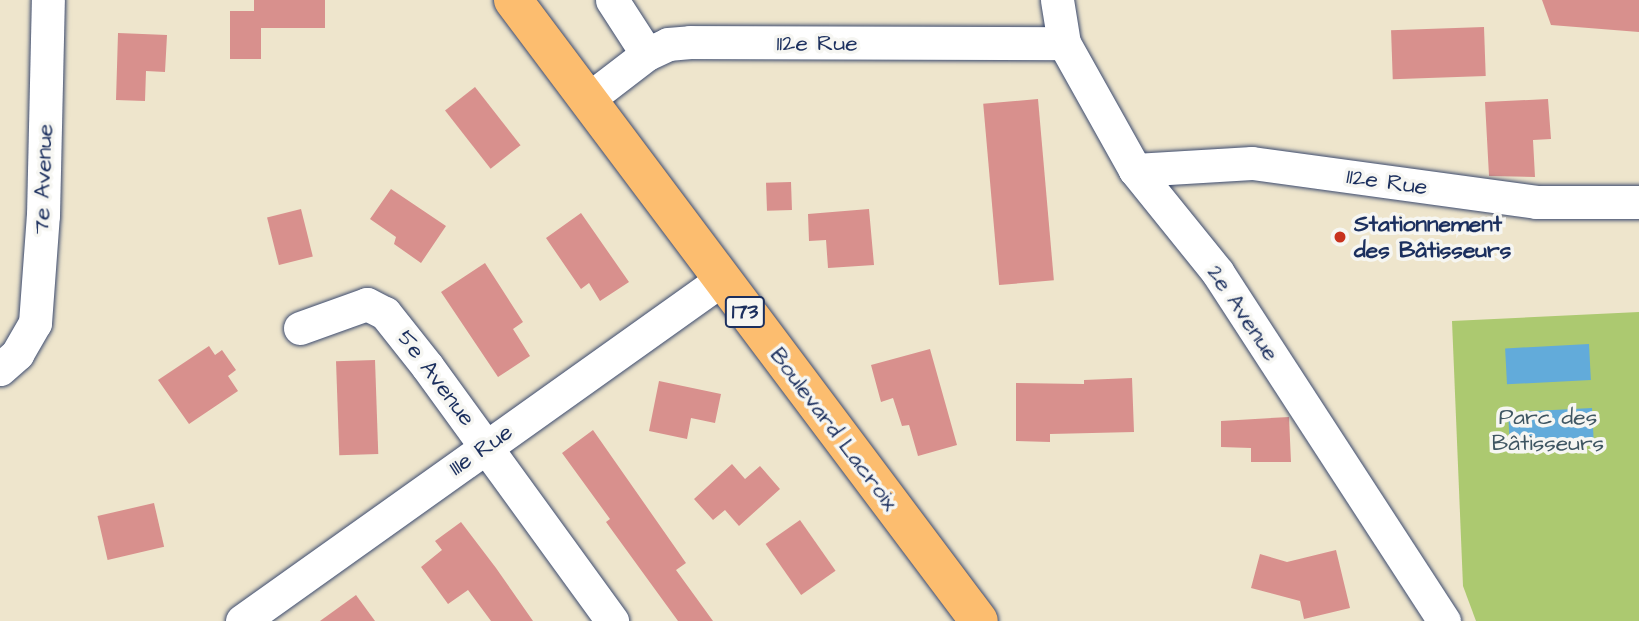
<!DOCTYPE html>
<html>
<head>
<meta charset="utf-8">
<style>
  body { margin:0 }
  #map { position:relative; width:1639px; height:621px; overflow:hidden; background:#eee5cc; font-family:"Architects Daughter",sans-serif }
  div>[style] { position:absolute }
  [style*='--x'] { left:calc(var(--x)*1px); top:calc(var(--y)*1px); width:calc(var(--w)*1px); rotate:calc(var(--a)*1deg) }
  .green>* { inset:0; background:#acc970 }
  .water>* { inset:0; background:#62abda; transform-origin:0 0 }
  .building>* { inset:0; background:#d8908d; transform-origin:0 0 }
  .roads { filter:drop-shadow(0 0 2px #3b4a6e) drop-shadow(0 0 2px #3b4a6e) }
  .minor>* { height:33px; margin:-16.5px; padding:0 16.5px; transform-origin:16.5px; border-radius:16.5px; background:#fff }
  .major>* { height:38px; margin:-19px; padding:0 19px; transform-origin:19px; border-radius:19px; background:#fcbd6f }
  .dots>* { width:19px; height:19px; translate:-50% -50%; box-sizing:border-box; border:4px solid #f6f6f2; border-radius:50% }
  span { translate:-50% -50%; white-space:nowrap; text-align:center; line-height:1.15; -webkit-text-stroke:7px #f6f6f2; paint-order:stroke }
  .shield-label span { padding:2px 5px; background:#f6f6f2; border:2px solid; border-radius:5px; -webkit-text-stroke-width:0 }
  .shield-label { font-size:21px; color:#1b2f5e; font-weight:700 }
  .street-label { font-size:23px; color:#1b2f5e }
  .poi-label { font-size:23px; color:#1b2f5e; font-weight:700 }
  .left { translate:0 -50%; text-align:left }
  .park-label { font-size:23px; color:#3f5662 }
</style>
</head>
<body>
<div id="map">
  <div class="green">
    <div style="clip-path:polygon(1639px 312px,1639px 621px,1476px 621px,1463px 586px,1452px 321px)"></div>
  </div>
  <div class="water">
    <div style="left:1589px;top:344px;width:36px;height:84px;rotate:87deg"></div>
    <div style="left:1592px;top:408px;width:37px;height:84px;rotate:87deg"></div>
  </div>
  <div class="building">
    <div style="clip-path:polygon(254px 0,325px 0,325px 28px,261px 28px,261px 59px,230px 59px,230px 11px,254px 11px)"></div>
    <div style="clip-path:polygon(1542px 0,1639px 0,1639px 32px,1551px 25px)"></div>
    <div style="left:1484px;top:27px;width:49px;height:93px;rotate:88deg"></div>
    <div style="clip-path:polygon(118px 33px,167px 35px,165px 72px,146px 71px,145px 101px,116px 100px)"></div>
    <div style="left:475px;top:87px;width:74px;height:38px;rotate:52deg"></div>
    <div style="left:1038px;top:99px;width:182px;height:55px;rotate:85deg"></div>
    <div style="clip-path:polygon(1548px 99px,1551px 139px,1533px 140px,1535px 177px,1489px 176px,1485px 102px)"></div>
    <div style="left:791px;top:182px;width:28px;height:25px;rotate:88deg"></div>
    <div style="clip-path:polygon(391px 189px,446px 226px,421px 263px,394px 244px,396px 237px,370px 219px)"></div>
    <div style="left:301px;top:209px;width:49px;height:35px;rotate:76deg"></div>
    <div style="clip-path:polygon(869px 209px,874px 265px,828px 268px,826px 240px,809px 241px,808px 214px)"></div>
    <div style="clip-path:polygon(581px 213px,629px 282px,600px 301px,589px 283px,581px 289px,546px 238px)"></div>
    <div style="clip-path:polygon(485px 263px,523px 322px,513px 329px,530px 356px,498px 377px,441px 292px)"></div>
    <div style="clip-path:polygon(209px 346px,215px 355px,222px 350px,236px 370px,228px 376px,238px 391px,189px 424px,158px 380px)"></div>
    <div style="clip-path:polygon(930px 349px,957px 445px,918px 456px,909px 425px,902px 426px,893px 398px,881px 402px,871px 365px)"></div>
    <div style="left:375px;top:360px;width:94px;height:39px;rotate:88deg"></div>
    <div style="clip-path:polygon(1132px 378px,1134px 432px,1050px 434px,1050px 442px,1016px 441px,1016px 383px,1084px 384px,1084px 380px)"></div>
    <div style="clip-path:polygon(659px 381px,721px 394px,715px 423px,691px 418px,687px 439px,649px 431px)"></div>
    <div style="clip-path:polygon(1289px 417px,1291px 462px,1251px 462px,1251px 448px,1221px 447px,1221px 421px)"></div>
    <div style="clip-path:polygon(593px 430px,686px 563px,676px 570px,713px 621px,678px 621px,606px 522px,610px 519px,562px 453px)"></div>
    <div style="clip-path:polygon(732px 464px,745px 479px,760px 466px,780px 489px,739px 526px,725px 510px,713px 520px,694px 499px)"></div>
    <div style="left:154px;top:503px;width:45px;height:58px;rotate:77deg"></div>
    <div style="left:800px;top:520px;width:62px;height:42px;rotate:55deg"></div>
    <div style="clip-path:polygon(461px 522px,496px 568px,533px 621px,491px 621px,468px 590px,448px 604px,421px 567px,442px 550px,435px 541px)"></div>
    <div style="clip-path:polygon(1336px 550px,1350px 608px,1304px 619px,1300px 601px,1251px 588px,1260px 554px,1287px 562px)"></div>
    <div style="clip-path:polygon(356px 595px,375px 621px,320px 621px)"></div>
  </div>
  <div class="roads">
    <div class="minor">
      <div style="--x:612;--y:0;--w:64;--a:57.1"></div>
      <div style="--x:1057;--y:0;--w:44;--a:80.8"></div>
      <div style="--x:1064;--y:43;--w:145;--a:60.8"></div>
      <div style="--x:1135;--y:170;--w:132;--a:51.1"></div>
      <div style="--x:1218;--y:273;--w:415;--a:57"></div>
      <div style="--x:587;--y:100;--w:76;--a:-37.5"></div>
      <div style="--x:647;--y:54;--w:23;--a:-25"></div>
      <div style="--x:668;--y:44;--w:22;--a:-5"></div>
      <div style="--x:690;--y:42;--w:374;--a:0.2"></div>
      <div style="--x:1135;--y:170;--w:117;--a:-3.4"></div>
      <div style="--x:1252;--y:163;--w:287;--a:7.8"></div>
      <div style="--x:1536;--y:202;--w:103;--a:0"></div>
      <div style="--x:300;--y:328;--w:71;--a:-19.7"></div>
      <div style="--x:367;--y:304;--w:20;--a:27"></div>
      <div style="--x:385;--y:313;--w:68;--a:51.6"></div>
      <div style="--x:427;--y:366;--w:315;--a:54"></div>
      <div style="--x:0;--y:369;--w:23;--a:-41"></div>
      <div style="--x:17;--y:354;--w:36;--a:-60"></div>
      <div style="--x:35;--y:323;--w:108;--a:-85.8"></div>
      <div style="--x:43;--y:215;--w:215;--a:-88.7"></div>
      <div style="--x:242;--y:621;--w:588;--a:-35.45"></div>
    </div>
    <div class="major">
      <div style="--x:513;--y:0;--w:776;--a:53.12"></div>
    </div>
  </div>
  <div class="dots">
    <div style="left:1340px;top:237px;background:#c8321e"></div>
  </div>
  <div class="shield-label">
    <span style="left:745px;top:312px">173</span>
  </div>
  <div class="street-label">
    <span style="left:817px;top:43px">112e Rue</span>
    <span style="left:43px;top:179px;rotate:-88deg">7e Avenue</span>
    <span style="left:1387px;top:182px;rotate:8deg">112e Rue</span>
    <span style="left:1243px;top:313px;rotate:56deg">2e Avenue</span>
    <span style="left:436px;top:378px;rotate:53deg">5e Avenue</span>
    <span style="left:834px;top:429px;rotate:53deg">Boulevard Lacroix</span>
    <span style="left:481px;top:450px;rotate:-35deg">111e Rue</span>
  </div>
  <div class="poi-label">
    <span class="left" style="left:1354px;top:237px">Stationnement<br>des Bâtisseurs</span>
  </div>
  <div class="park-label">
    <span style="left:1548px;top:430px">Parc des<br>Bâtisseurs</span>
  </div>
</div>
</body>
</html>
